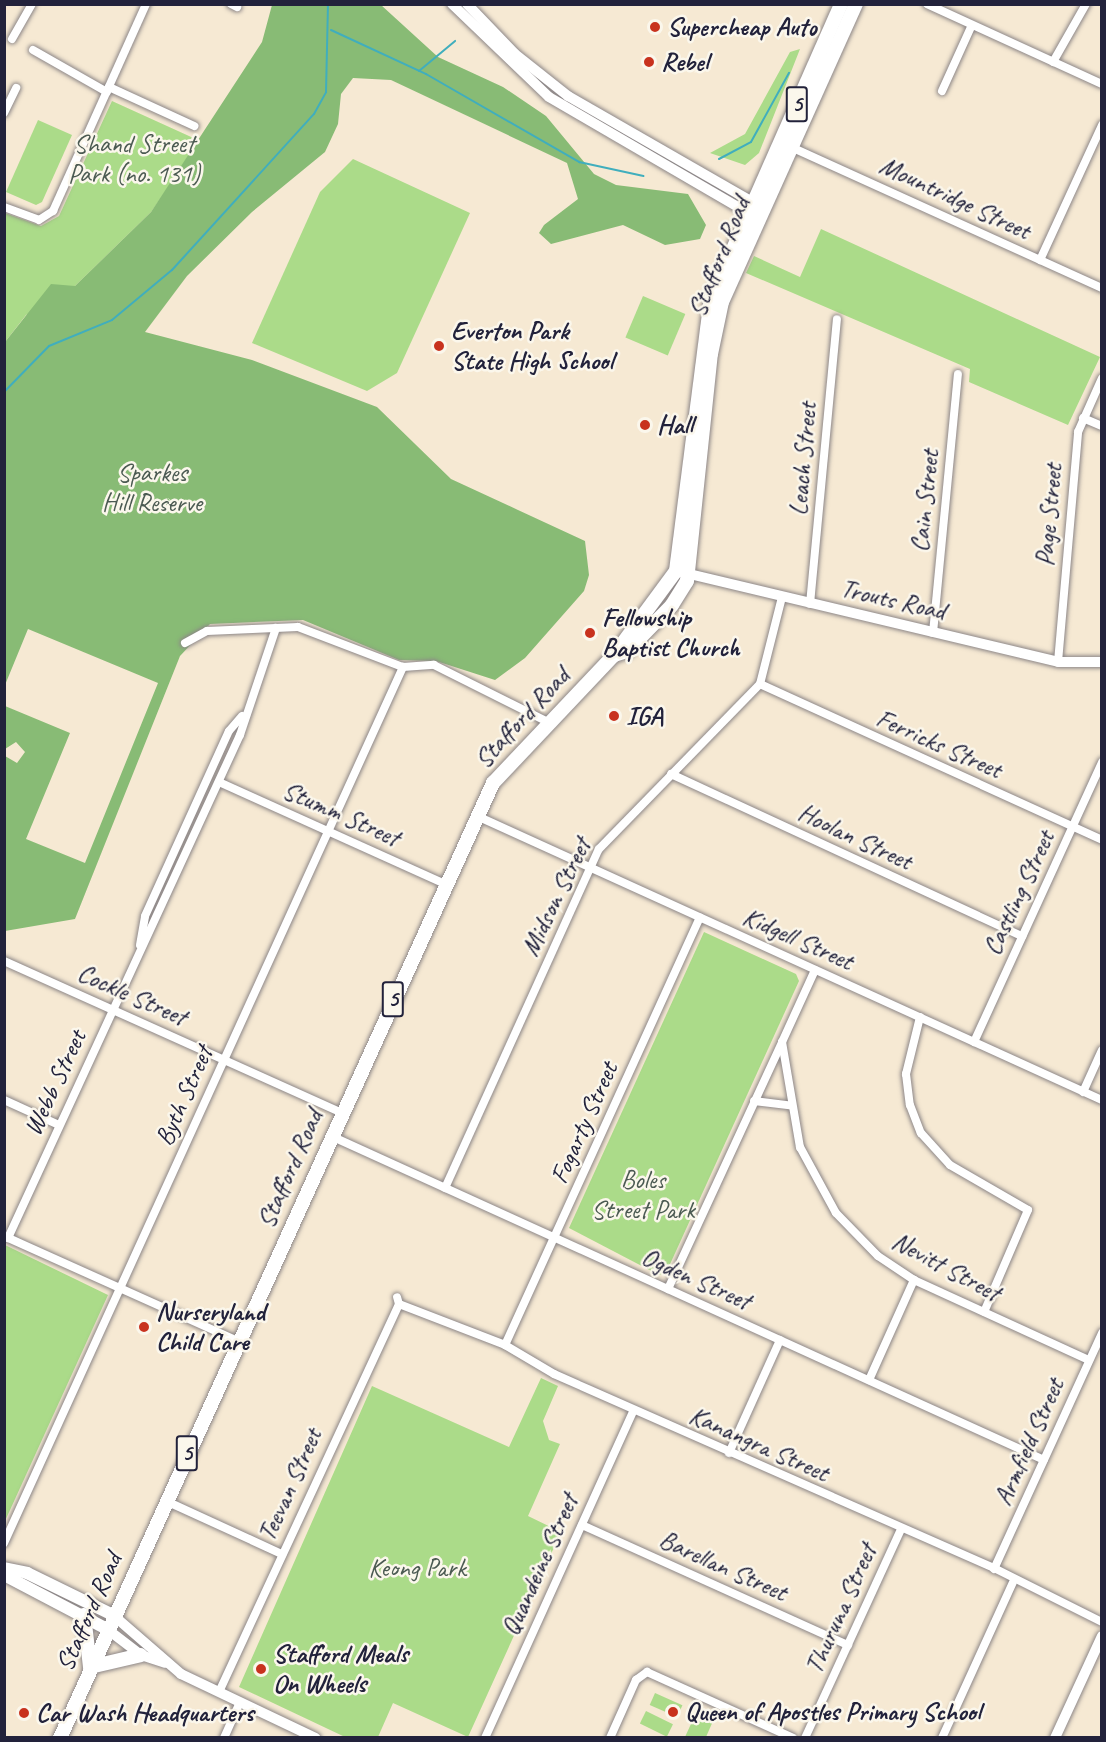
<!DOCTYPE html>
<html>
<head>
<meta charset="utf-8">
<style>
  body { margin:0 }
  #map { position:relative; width:1106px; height:1742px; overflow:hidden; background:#f6e9d3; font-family:Caveat,sans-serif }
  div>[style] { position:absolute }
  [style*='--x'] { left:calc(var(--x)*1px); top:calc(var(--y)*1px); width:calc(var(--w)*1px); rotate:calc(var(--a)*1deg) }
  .green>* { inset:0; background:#abdb89; transform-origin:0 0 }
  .forest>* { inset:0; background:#88bb75 }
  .stream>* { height:2px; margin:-1px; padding:0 1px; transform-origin:1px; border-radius:1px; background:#40aebd }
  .roads { filter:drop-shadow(0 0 2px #8c8687) drop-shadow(0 0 2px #8c8687) }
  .street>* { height:8px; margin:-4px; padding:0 4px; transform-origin:4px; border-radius:4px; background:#fff }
  .secondary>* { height:10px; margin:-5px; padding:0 5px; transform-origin:5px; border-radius:5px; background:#fff }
  .primary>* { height:12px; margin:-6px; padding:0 6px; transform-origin:6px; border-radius:6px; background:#fff }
  .highway>* { height:14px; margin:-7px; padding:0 7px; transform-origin:7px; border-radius:7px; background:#fff }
  .dots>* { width:16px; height:16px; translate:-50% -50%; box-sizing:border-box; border:3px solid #fbf7ec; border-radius:50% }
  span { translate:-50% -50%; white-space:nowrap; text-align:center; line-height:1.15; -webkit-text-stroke:5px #fbf7ec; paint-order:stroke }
  .shield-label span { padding:2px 4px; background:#fbf7ec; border:2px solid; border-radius:4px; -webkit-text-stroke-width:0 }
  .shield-label { font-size:24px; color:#22223b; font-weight:700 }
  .poi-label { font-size:26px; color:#22223b; font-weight:700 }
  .left { translate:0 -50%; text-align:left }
  .park-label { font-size:26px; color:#4b5a52 }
  .street-label { font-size:26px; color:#22223b }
  .frame { position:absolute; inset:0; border:6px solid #22223b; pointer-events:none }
</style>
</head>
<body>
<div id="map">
  <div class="green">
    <div style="clip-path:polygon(800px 49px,759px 153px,745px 165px,710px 153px,745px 134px,790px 52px)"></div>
    <div style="clip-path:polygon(112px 101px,200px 141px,151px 212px,75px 286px,26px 315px,5px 342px,5px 213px,41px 226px,59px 216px)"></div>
    <div style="clip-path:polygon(38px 120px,72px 135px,42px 202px,36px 205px,6px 192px)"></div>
    <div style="clip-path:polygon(353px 159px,470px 213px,397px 373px,367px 391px,252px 343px,320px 192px)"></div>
    <div style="clip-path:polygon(821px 229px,1100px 357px,1068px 425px,969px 382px,970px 369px,746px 273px,754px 256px,800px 277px)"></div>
    <div style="left:643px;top:296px;width:46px;height:45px;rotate:23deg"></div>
    <div style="clip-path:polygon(704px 932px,796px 974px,799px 981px,666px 1273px,659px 1275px,569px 1228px)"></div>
    <div style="clip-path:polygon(5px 1245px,108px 1295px,5px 1521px)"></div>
    <div style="clip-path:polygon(541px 1378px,558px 1386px,543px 1421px,549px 1440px,560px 1444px,528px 1516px,561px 1532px,468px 1737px,393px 1703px,378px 1737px,345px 1737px,239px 1687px,372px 1386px,509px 1447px)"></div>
    <div style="left:655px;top:1693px;width:30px;height:13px;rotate:24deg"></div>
    <div style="left:646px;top:1711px;width:30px;height:14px;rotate:26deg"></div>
    <div style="clip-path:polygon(696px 1713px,713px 1721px,706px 1737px,685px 1737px)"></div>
  </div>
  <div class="forest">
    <div style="clip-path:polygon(272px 5px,381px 5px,438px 57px,503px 87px,546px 116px,594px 174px,616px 185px,688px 194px,706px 225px,700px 239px,665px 245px,623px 225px,551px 244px,539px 233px,544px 225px,578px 199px,567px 163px,391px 80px,353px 78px,341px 94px,338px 124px,325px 152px,252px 212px,187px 276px,145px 332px,252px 360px,377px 407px,451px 479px,585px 541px,589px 575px,584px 591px,525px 658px,495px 680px,436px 661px,399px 660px,303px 620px,210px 624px,180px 656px,75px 919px,5px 931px,5px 756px,17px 763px,25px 752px,16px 742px,5px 749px,5px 706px,70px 733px,26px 839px,85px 863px,158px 683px,28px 629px,5px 685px,5px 342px,51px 284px,75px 286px,151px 212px,262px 42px)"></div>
  </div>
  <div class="stream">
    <div style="--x:331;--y:30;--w:105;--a:24.9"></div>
    <div style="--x:426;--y:74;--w:177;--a:29.9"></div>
    <div style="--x:579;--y:162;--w:66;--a:12.2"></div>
    <div style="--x:419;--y:71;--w:47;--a:-39.8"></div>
    <div style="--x:719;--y:159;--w:36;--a:-28"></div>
    <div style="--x:751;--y:142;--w:79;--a:-61.2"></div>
    <div style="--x:4;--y:392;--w:64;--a:-45.6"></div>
    <div style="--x:49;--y:346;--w:68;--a:-22.4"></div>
    <div style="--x:112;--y:320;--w:78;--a:-39.8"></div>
    <div style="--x:172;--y:270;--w:211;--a:-47.7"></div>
    <div style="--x:314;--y:114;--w:25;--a:-61"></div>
    <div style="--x:326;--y:92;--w:88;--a:-88.7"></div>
  </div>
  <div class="roads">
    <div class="street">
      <div style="--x:231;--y:4;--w:7;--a:27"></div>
      <div style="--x:927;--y:4;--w:192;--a:24.6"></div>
      <div style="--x:12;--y:39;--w:40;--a:-60.3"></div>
      <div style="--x:33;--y:50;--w:85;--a:29.6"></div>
      <div style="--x:1053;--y:62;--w:67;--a:-60.4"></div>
      <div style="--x:109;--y:87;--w:94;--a:24.6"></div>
      <div style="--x:942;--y:91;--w:72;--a:-65.6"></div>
      <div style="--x:4;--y:113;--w:28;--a:-64"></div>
      <div style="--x:791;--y:147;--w:341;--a:24.4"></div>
      <div style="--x:4;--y:207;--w:37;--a:20"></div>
      <div style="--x:39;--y:220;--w:17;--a:-33"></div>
      <div style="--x:53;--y:211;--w:227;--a:-65.8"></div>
      <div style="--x:1040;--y:260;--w:149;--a:-65.3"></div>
      <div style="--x:1083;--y:418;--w:21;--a:23"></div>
      <div style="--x:810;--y:604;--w:286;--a:-84.6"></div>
      <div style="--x:933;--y:633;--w:260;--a:-84.5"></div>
      <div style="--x:185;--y:643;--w:25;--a:-29"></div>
      <div style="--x:207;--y:631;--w:91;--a:-2.5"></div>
      <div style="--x:298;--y:627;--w:112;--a:20.9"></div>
      <div style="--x:403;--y:667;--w:31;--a:-4"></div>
      <div style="--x:434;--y:665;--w:127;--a:26.6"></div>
      <div style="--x:1058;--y:662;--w:231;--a:-85"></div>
      <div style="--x:1078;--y:432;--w:59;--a:-66"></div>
      <div style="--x:760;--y:684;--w:376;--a:24.5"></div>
      <div style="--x:671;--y:774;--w:387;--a:24.8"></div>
      <div style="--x:219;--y:782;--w:248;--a:24.3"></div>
      <div style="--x:477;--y:816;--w:686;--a:24.44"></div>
      <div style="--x:140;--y:945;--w:29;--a:-80"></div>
      <div style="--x:145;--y:916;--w:203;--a:-65.6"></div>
      <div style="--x:229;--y:731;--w:20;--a:-49"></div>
      <div style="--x:4;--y:961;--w:371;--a:24.2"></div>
      <div style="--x:815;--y:970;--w:79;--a:114.6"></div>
      <div style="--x:782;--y:1042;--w:107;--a:80.3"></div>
      <div style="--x:800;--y:1147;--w:75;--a:61.4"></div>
      <div style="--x:836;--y:1213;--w:60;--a:45.7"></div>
      <div style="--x:878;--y:1256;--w:43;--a:33.7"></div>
      <div style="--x:914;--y:1280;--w:192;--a:24.6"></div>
      <div style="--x:920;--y:1017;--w:59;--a:103.8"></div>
      <div style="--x:906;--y:1074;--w:31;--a:83"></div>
      <div style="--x:910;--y:1105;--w:30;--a:69"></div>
      <div style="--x:921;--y:1133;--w:43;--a:47.8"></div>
      <div style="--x:950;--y:1165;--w:90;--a:30"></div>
      <div style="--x:1028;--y:1210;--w:111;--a:113.3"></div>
      <div style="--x:974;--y:1042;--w:308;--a:-65.4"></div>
      <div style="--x:1083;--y:1092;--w:46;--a:-65.7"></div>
      <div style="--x:4;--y:1100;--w:60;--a:24.4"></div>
      <div style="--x:754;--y:1101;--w:38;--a:7"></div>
      <div style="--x:331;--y:1136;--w:783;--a:24.44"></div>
      <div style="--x:445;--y:1188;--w:372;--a:-65.6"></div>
      <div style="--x:599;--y:849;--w:231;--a:-45.7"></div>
      <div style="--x:760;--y:684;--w:90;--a:-75.8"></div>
      <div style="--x:4;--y:1236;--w:256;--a:24.2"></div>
      <div style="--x:8;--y:1238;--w:554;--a:-65.24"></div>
      <div style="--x:240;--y:735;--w:113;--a:-71.4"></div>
      <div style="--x:668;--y:1289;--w:272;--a:-65.2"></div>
      <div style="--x:399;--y:1304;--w:114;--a:21.1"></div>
      <div style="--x:505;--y:1345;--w:57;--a:30.6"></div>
      <div style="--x:554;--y:1374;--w:483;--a:23.8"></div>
      <div style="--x:996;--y:1569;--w:119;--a:26.6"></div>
      <div style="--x:505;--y:1345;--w:470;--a:-65.5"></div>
      <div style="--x:869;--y:1380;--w:110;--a:-65.8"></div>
      <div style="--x:729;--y:1453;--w:124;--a:-65.7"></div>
      <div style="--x:166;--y:1501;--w:128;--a:24.6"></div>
      <div style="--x:582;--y:1525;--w:292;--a:24.3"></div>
      <div style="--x:4;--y:1543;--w:963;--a:-65.51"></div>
      <div style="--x:994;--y:1569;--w:260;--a:-65.4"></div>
      <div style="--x:219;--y:1692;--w:428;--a:-65.1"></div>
      <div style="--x:399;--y:1304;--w:7;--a:-106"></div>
      <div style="--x:224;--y:1738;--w:39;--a:-66"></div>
      <div style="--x:485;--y:1738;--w:360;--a:-65.6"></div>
      <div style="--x:610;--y:1738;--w:64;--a:-65.9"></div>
      <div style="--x:636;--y:1680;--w:14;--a:-36"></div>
      <div style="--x:647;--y:1672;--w:160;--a:24.3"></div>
      <div style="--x:805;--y:1738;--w:228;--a:-65.3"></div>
      <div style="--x:942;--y:1738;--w:171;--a:-65.5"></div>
    </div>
    <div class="secondary">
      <div style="--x:452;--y:4;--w:134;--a:43.8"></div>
      <div style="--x:549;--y:97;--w:238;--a:30.2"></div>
      <div style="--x:467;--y:4;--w:69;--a:46.2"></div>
      <div style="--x:515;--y:54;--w:68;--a:38.4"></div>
      <div style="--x:568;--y:96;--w:220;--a:29.9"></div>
      <div style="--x:681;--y:572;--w:388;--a:13.4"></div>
      <div style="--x:1058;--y:662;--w:44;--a:0"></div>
      <div style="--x:113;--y:1615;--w:90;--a:40.9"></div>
      <div style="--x:181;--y:1674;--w:149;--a:25.4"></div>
      <div style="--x:107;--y:1629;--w:43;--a:37.4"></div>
      <div style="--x:141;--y:1655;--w:25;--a:18"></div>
      <div style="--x:1055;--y:1738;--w:112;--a:-65.3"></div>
    </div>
    <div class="primary">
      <div style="--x:4;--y:1568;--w:24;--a:12"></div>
      <div style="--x:27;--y:1573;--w:96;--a:26"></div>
      <div style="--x:4;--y:1575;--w:116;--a:27.7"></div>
    </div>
    <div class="highway">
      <div style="--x:614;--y:655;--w:14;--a:-17"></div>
      <div style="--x:627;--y:651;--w:64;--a:-45.6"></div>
      <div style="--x:672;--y:605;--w:28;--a:-58"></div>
      <div style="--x:687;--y:581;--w:228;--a:-84"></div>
      <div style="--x:711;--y:354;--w:53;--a:-78.1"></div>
      <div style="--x:722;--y:302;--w:327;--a:-65.8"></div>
      <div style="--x:84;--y:1615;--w:52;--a:83.4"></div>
      <div style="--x:90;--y:1667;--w:52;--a:-13.2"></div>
      <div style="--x:60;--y:1738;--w:1049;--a:-65.61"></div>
      <div style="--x:493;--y:783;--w:176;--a:-46.6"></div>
      <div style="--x:614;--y:655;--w:104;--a:-53.6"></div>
      <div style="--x:676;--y:571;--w:274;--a:-82.7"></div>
      <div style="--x:711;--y:299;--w:322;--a:-66.2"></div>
    </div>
  </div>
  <div class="dots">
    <div style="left:655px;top:27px;background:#c8321e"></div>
    <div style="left:649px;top:62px;background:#c8321e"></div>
    <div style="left:439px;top:346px;background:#c8321e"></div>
    <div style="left:645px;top:425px;background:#c8321e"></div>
    <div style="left:590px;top:633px;background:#c8321e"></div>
    <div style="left:614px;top:716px;background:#c8321e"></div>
    <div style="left:144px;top:1327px;background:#c8321e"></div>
    <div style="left:261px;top:1669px;background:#c8321e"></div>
    <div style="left:673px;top:1712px;background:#c8321e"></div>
    <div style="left:24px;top:1713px;background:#c8321e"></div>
  </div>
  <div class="shield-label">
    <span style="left:797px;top:104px">5</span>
    <span style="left:393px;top:999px">5</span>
    <span style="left:187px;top:1453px">5</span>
  </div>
  <div class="poi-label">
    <span class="left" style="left:667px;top:27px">Supercheap Auto</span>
    <span class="left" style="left:661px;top:62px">Rebel</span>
    <span class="left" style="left:451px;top:346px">Everton Park<br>State High School</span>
    <span class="left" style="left:657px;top:425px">Hall</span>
    <span class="left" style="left:602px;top:633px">Fellowship<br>Baptist Church</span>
    <span class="left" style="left:626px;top:716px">IGA</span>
    <span class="left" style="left:156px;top:1327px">Nurseryland<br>Child Care</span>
    <span class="left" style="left:273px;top:1669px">Stafford Meals<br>On Wheels</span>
    <span class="left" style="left:685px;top:1712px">Queen of Apostles Primary School</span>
    <span class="left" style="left:36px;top:1713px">Car Wash Headquarters</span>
  </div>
  <div class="park-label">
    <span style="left:134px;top:159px">Shand Street<br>Park (no. 131)</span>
    <span style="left:152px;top:488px">Sparkes<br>Hill Reserve</span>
    <span style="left:643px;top:1195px">Boles<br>Street Park</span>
    <span style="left:417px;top:1568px">Keong Park</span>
  </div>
  <div class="street-label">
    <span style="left:955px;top:198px;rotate:25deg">Mountridge Street</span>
    <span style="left:719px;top:257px;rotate:-68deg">Stafford Road</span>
    <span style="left:803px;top:459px;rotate:-85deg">Leach Street</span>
    <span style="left:925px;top:501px;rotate:-84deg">Cain Street</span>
    <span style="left:1049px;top:515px;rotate:-85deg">Page Street</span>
    <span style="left:893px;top:600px;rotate:13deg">Trouts Road</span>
    <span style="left:522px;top:718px;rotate:-47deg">Stafford Road</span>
    <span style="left:939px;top:744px;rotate:24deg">Ferricks Street</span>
    <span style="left:341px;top:814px;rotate:24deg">Stumm Street</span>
    <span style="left:855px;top:837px;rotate:25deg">Hoolan Street</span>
    <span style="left:1019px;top:893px;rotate:-65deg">Castling Street</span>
    <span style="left:556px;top:897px;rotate:-64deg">Midson Street</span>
    <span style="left:798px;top:939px;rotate:24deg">Kidgell Street</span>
    <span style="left:132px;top:995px;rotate:24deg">Cockle Street</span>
    <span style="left:55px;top:1083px;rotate:-65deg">Webb Street</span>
    <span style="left:184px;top:1096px;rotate:-66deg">Byth Street</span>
    <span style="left:584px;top:1123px;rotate:-66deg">Fogarty Street</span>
    <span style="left:290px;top:1169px;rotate:-66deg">Stafford Road</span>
    <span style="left:946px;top:1267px;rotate:28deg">Nevitt Street</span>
    <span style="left:696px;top:1279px;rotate:24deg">Ogden Street</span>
    <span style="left:1029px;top:1442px;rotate:-66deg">Armfield Street</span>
    <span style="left:759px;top:1444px;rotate:24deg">Kanangra Street</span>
    <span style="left:290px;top:1485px;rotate:-66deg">Teevan Street</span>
    <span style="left:540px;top:1565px;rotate:-66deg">Quandeine Street</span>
    <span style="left:723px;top:1566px;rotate:24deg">Barellan Street</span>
    <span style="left:841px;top:1609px;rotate:-66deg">Thuruna Street</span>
    <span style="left:89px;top:1612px;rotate:-66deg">Stafford Road</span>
  </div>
  <div class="frame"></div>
</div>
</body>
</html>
